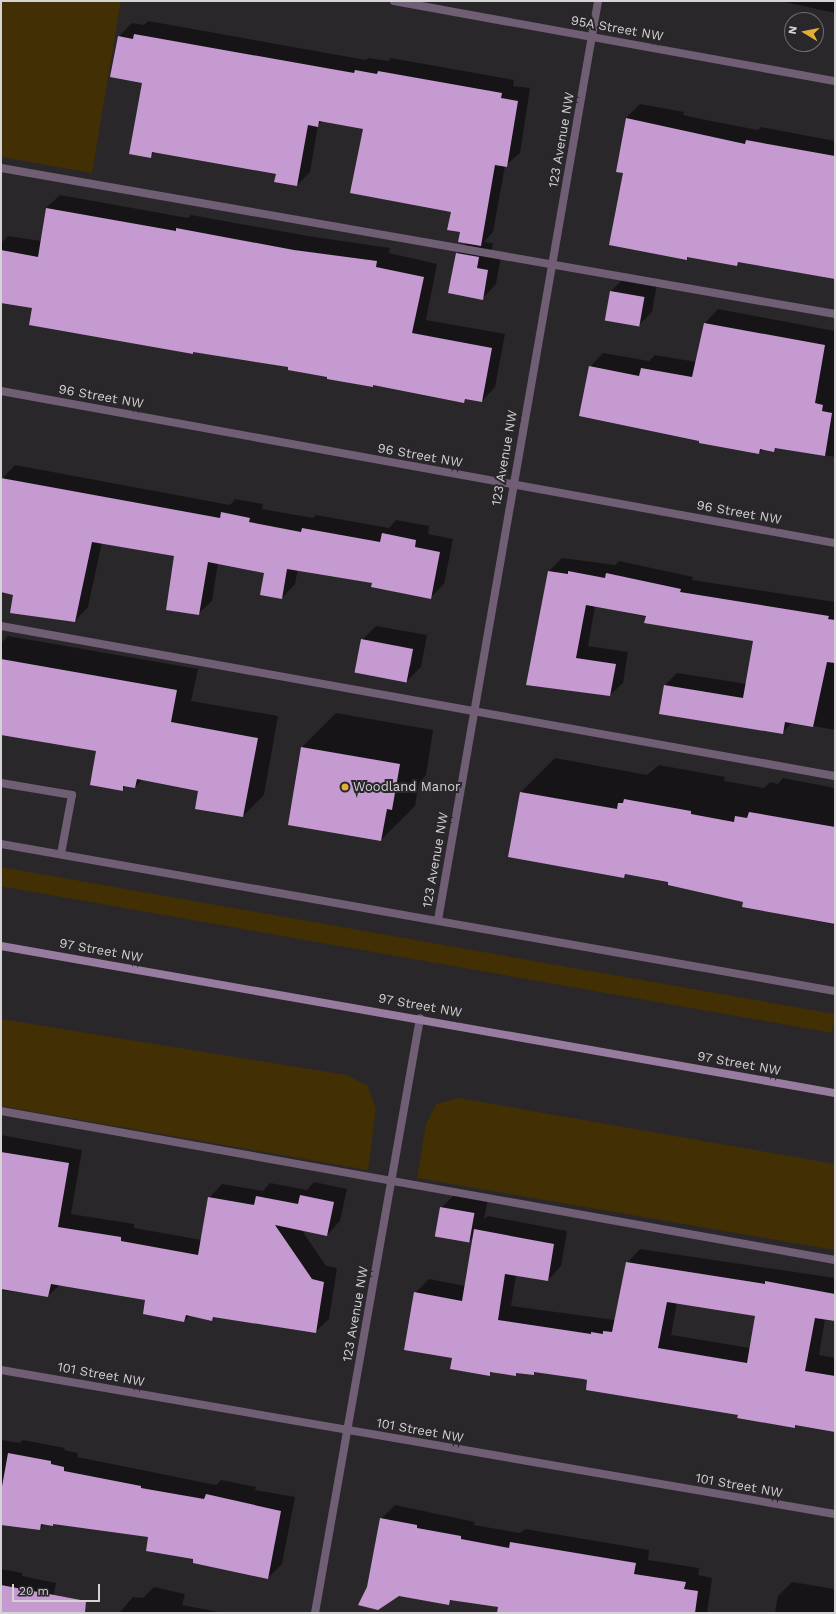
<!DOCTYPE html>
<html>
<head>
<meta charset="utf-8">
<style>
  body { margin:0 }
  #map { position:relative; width:836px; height:1614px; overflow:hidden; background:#2a272b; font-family:"Work Sans",sans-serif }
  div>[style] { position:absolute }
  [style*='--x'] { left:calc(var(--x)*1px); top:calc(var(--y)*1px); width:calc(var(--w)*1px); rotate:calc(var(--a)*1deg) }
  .green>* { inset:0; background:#422f03; transform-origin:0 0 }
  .shadow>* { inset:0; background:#0007 }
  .building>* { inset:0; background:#c59ad1; transform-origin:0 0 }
  .lane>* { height:8px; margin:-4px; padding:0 4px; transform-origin:4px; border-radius:4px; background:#705e74 }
  .street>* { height:8px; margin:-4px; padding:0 4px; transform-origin:4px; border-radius:4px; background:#705e74 }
  .secondary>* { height:8px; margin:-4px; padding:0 4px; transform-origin:4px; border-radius:4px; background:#987ca0 }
  .dots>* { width:11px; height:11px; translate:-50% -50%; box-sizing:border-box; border:2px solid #2a272b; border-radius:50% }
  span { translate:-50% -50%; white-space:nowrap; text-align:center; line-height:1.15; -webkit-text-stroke:4px #2a272b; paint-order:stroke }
  .street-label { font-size:13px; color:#d5d3d6 }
  .poi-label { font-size:13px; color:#d5d3d6 }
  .left { translate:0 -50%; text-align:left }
  .frame { position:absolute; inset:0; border:2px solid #d5d3d6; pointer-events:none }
  .north { position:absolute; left:784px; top:12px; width:40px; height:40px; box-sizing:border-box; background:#2a272b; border:1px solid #6e6c6f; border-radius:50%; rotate:280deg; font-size:11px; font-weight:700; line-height:16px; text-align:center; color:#d5d3d6 }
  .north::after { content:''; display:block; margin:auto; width:14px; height:18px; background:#e4ad35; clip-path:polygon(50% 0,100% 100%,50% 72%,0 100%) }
  .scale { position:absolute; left:12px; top:1584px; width:88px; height:18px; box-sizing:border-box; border:2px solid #d5d3d6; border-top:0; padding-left:5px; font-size:12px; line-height:14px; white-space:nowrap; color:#d5d3d6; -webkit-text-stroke:3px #2a272b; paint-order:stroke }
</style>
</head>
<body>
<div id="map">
  <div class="green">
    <div style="clip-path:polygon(1px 1px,121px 1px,92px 173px,1px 157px)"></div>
    <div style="left:1px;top:867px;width:847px;height:19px;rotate:10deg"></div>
    <div style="clip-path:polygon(1px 1019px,346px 1075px,367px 1085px,376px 1108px,368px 1170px,1px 1106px)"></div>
    <div style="clip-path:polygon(458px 1098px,835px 1164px,835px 1250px,417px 1178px,426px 1124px,436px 1104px)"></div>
  </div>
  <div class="shadow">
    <div style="clip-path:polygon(780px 1px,835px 1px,835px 13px)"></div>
    <div style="clip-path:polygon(148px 21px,366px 60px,368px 58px,389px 61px,391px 58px,514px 80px,513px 86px,530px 88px,520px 153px,505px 166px,493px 232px,484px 242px,493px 243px,491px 254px,501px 256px,496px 284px,482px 299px,457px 254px,467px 243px,452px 211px,364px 129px,323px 121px,318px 125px,310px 172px,297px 185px,277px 173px,155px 152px,150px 156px,144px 82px,111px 76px,119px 36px,132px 23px,144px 25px)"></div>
    <div style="clip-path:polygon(640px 104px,684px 112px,683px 115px,711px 121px,758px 130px,761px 127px,835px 141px,835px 277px,740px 261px,736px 265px,690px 256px,686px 259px,610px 244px,624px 172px,617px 171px,626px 118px)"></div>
    <div style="clip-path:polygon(60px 195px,188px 218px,191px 215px,308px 236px,390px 248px,389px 253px,437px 264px,426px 320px,505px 334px,495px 387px,482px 401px,467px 398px,464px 401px,375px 384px,373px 386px,289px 367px,194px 351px,192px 353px,34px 307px,1px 302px,1px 243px,8px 236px,41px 241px,46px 208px)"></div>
    <div style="clip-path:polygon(625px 277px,657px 283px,652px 312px,638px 326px,611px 291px)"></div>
    <div style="clip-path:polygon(718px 309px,835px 331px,835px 457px,777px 447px,774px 451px,763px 449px,759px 453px,700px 440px,590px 367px,603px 353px,649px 361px,655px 355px,696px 362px,705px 323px)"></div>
    <div style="clip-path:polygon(15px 465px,230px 505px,235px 499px,263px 504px,262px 509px,313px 518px,316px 515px,389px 528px,396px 520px,429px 526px,428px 534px,453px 539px,444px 584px,430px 598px,373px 583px,298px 569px,295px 584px,282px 598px,265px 572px,218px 563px,212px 601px,198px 614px,175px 555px,102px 542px,88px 607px,75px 621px,14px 594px,1px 591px,1px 480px)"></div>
    <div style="clip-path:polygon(562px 558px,615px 565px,619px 561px,693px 577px,692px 580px,835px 602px,835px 730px,793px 722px,782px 733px,660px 713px,665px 685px,677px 673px,747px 684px,754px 640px,595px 606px,588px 646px,628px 652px,623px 683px,610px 695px,527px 684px,549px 571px)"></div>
    <div style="clip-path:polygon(evenodd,376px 626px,427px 635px,421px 667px,407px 681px,362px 640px,376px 626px,413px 644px,411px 666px,409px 666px,413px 644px)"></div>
    <div style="clip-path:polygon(8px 636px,198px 669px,191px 701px,278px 716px,264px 795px,243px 816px,199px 790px,143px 779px,135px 787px,126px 786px,122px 790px,97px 750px,1px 734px,1px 643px)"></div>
    <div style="clip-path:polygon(336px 713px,433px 730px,426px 775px,419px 783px,415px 806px,381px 840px,302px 747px)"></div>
    <div style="clip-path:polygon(555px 758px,647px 775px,659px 765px,725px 777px,724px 781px,764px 788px,770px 782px,778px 784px,783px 778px,835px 788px,835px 925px,743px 906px,744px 901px,710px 895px,711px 892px,669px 881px,627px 873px,624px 877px,521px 792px)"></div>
    <div style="clip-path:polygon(1px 1135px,82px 1150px,71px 1214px,134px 1224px,134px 1228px,202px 1240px,209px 1198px,222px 1184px,263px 1191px,270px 1183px,307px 1190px,314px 1182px,347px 1189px,340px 1221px,327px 1235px,301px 1229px,326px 1266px,337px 1268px,329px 1319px,315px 1332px,215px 1316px,212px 1320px,190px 1315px,184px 1321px,147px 1299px,60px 1285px,48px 1296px,1px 1290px)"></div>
    <div style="clip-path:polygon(evenodd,455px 1194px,488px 1199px,484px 1219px,488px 1216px,567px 1231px,561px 1266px,548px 1280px,516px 1275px,511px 1306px,615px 1320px,627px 1263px,640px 1249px,835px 1278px,835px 1320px,825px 1319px,819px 1355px,835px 1358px,835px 1431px,797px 1424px,794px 1427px,588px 1380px,537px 1371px,533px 1374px,492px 1371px,489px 1375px,453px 1357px,415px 1293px,429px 1279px,465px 1286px,473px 1237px,469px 1241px,441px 1208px,455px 1194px,677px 1302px,756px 1316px,750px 1348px,671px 1335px,677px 1302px)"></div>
    <div style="clip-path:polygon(1px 1440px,20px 1443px,23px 1440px,65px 1448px,64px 1450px,78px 1453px,77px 1457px,216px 1485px,221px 1480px,256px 1487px,255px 1490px,295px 1497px,282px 1564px,268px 1578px,195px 1559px,150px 1536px,55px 1523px,45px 1524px,39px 1529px,1px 1524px)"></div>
    <div style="clip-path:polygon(395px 1505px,475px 1522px,474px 1525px,520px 1533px,525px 1529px,649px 1550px,648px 1560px,699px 1568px,698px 1575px,712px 1578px,707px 1613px,506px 1613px,500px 1606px,453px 1599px,448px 1604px,413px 1587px,378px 1609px,368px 1588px,381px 1519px)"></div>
    <div style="clip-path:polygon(1px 1569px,22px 1573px,22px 1576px,56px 1583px,51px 1609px,47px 1613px,1px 1613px)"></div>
    <div style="clip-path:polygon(792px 1582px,835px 1589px,835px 1613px,775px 1613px,778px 1596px)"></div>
    <div style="clip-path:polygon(154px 1587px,185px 1594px,182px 1605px,224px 1613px,119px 1613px,133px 1597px,143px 1598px)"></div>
  </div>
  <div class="building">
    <div style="clip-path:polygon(134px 34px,354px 73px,355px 70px,377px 74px,378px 71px,502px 93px,501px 98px,518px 101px,507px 167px,495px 165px,481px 246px,458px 242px,460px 232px,447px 230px,451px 212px,350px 193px,363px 129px,319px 121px,318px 127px,308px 125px,297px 186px,274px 182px,276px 174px,152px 152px,151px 158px,129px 154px,142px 83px,110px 77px,118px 36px,133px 39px)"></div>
    <div style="clip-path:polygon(626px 118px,745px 144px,746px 140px,835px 156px,835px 279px,738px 262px,737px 266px,687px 257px,687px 260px,609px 245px,623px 173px,616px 172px)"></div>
    <div style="clip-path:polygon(46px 208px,176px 231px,176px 228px,294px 250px,377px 261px,376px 267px,424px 277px,412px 333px,492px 348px,482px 402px,465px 399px,464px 403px,373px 385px,373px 387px,327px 379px,327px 377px,288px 370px,288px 367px,193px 352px,193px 354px,29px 325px,32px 308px,1px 303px,1px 250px,38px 257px)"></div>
    <div style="clip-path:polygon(456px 253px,479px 257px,477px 268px,488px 270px,483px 300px,448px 293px)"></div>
    <div style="left:610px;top:291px;width:35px;height:30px;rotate:10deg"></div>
    <div style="clip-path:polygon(704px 323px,825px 345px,815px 403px,823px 405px,822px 411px,832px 413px,825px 456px,775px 448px,774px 452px,760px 449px,759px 454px,699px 443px,699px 441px,579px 416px,589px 366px,639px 376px,641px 368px,692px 377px)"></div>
    <div style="clip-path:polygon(1px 478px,220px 518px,221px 512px,250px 518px,249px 522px,301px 532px,302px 528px,380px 542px,382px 533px,416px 540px,415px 547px,440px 552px,431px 599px,371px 587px,372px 583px,287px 569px,282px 599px,260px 595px,264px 573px,208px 562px,199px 615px,166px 610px,174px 556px,92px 542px,75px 622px,10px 613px,13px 595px,1px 592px)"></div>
    <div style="clip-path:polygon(548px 571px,568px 574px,568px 571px,605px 578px,606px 573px,681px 589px,680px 592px,829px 616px,828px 619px,835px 620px,835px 663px,827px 662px,813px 727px,785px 722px,783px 734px,659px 714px,664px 685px,743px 698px,753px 641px,644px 623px,646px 616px,586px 605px,576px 658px,616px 664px,610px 696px,526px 685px)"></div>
    <div style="left:361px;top:639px;width:53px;height:34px;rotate:11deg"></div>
    <div style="clip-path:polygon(1px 659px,177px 690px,171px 722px,258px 738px,243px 817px,195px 809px,198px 791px,137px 779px,135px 788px,123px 786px,123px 791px,90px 785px,96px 751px,1px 735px)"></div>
    <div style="clip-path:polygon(301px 747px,400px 764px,392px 810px,387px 809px,381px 841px,288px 825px)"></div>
    <div style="clip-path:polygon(520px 792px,617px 809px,618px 803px,623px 803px,624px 799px,691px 811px,691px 814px,734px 822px,735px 816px,747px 818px,749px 812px,835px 827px,835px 924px,742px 907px,743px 902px,668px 885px,668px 882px,625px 874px,624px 878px,508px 857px)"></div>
    <div style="clip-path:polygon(1px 1152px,69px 1163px,58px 1227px,121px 1237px,121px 1241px,198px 1255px,208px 1197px,254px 1205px,256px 1196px,298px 1204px,300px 1195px,334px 1202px,327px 1236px,275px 1225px,312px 1279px,324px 1282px,316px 1333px,213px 1317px,212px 1321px,186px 1315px,184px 1322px,143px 1314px,145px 1300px,51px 1284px,48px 1297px,1px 1289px)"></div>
    <div style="left:440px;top:1207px;width:35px;height:30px;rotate:10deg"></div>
    <div style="clip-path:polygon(evenodd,474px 1229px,554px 1244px,548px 1281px,505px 1274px,498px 1320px,591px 1334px,591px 1332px,603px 1334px,603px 1331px,612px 1332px,626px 1262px,765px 1284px,765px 1281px,835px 1294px,835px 1321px,815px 1318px,805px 1371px,835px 1376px,835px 1432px,795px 1425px,795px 1428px,737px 1418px,738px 1415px,586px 1390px,587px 1380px,583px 1379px,534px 1372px,534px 1375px,516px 1373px,516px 1376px,490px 1372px,490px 1376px,450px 1369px,452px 1358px,404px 1350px,414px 1292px,462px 1301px,474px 1229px,667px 1302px,755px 1316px,747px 1363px,658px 1348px,667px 1302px)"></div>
    <div style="clip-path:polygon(8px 1453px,51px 1461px,51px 1464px,64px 1467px,64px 1471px,141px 1486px,141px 1488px,204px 1499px,206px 1494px,281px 1511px,268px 1579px,193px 1563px,193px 1559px,146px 1551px,148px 1537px,53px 1524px,53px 1526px,41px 1524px,40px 1530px,1px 1525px,1px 1492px)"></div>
    <div style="clip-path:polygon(380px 1518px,417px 1525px,417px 1528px,461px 1536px,461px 1539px,509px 1548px,510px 1542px,636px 1563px,634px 1574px,686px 1582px,684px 1589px,698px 1591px,695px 1613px,497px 1613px,498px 1607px,450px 1600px,449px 1605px,399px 1596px,378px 1610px,358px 1605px,367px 1587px)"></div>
    <div style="clip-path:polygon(1px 1585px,86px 1601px,85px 1613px,1px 1613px)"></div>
  </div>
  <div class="lane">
    <div style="--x:1;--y:168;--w:847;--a:9.93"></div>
    <div style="--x:1;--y:626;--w:847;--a:10.2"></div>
    <div style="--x:1;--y:783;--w:72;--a:9.6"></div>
    <div style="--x:72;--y:795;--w:60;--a:100.6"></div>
    <div style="--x:1;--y:1111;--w:847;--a:10.13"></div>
  </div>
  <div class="street">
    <div style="--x:394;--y:1;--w:448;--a:10.3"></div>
    <div style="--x:1;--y:391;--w:848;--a:10.33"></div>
    <div style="--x:1;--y:844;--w:847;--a:10"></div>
    <div style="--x:438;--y:920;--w:933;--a:-80.12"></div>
    <div style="--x:1;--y:1370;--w:846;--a:9.8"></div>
    <div style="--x:315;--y:1613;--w:604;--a:-79.99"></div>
  </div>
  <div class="secondary">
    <div style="--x:1;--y:946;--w:847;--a:10"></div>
  </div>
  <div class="dots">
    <div style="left:345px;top:787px;background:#e4ad35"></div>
  </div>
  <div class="street-label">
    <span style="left:617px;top:29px;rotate:10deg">95A Street NW</span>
    <span style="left:562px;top:140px;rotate:-80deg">123 Avenue NW</span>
    <span style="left:101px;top:397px;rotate:10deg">96 Street NW</span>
    <span style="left:420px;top:456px;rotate:10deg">96 Street NW</span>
    <span style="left:505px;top:458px;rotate:-80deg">123 Avenue NW</span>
    <span style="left:739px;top:513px;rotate:10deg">96 Street NW</span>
    <span style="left:436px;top:860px;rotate:-80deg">123 Avenue NW</span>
    <span style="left:101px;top:951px;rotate:10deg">97 Street NW</span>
    <span style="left:420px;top:1006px;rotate:10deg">97 Street NW</span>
    <span style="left:739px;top:1064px;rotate:10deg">97 Street NW</span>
    <span style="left:356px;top:1314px;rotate:-80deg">123 Avenue NW</span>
    <span style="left:101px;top:1375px;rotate:10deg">101 Street NW</span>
    <span style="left:420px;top:1431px;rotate:10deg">101 Street NW</span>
    <span style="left:739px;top:1486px;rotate:10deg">101 Street NW</span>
  </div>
  <div class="poi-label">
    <span class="left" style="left:353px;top:787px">Woodland Manor</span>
  </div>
  <div class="frame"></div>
  <div class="north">N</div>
  <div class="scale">20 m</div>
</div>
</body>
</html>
